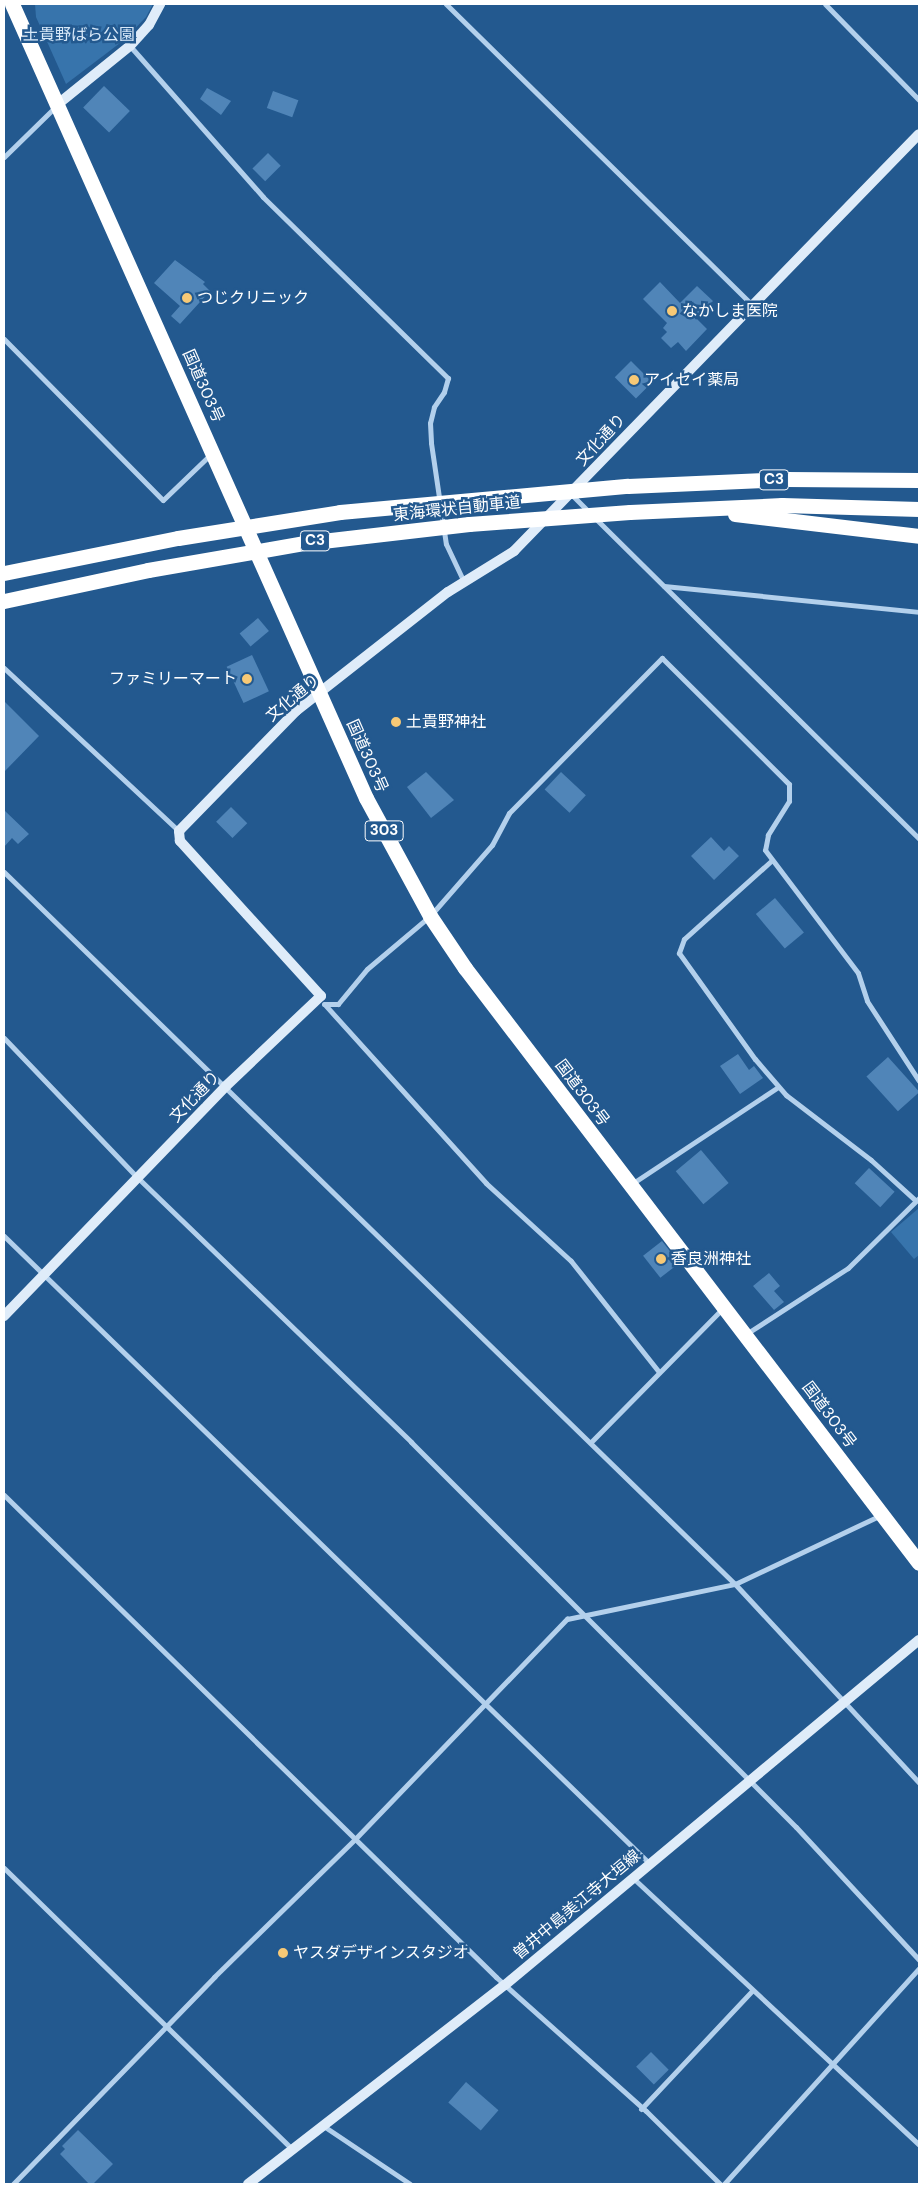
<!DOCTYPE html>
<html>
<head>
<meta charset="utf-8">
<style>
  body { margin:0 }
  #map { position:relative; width:923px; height:2188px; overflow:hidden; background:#23598f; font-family:"DM Sans","Noto Sans JP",sans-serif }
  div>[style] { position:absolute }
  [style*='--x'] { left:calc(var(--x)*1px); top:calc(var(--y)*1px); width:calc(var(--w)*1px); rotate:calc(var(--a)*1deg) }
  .green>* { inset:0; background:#3774ac }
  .building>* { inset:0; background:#5085b8; transform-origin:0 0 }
  .street>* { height:5px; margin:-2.5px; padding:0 2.5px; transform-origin:2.5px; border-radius:2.5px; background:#b3d0ec }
  .secondary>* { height:10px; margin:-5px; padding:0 5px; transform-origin:5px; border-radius:5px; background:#dfecf9 }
  .highway>* { height:15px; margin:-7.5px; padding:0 7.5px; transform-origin:7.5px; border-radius:7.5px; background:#fff }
  .highway-bridge>* { height:15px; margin:-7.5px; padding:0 7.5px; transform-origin:7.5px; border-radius:7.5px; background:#fff }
  .dots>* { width:14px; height:14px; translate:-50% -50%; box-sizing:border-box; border:2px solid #23598f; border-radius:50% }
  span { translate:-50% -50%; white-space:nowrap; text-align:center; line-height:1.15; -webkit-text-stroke:5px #23598f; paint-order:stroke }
  .shield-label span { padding:1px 4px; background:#23598f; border:1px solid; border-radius:4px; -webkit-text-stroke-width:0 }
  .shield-label { font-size:15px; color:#fff; font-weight:700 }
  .park-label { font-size:16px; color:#d8e9f9 }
  .poi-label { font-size:16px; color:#fff }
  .left { translate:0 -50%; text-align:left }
  .right { translate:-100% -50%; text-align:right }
  .street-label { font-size:16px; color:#fff }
  .frame { position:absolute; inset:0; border:5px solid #fff; pointer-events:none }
</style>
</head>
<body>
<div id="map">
  <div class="green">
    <div style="clip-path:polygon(35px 4px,153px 4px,146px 17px,124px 40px,66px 84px,36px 17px)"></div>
    <div style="clip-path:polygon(919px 1208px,919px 1255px,914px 1259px,891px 1232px)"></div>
  </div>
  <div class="building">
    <div style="left:104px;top:86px;width:36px;height:30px;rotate:44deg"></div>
    <div style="clip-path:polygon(207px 88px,231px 101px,221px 115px,200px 99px)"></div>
    <div style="left:273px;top:91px;width:27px;height:18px;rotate:20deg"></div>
    <div style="left:268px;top:153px;width:18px;height:22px;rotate:45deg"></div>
    <div style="clip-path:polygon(175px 260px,205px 282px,203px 284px,210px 291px,180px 324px,171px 316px,180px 306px,154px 283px)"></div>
    <div style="clip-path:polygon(660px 282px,680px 303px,697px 286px,713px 301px,696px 318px,707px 329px,686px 351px,678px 342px,671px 348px,661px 338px,667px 332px,663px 328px,667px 323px,643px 299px)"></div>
    <div style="left:631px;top:361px;width:30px;height:23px;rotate:45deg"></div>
    <div style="left:258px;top:618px;width:17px;height:24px;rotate:50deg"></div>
    <div style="left:252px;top:655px;width:40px;height:28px;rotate:65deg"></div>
    <div style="clip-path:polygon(4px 701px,39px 736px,4px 772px)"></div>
    <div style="clip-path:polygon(426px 772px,454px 800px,431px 818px,407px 787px)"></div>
    <div style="left:561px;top:772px;width:34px;height:24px;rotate:43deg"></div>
    <div style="left:231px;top:807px;width:23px;height:21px;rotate:45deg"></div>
    <div style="clip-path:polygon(4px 810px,29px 834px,18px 844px,12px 838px,4px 847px)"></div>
    <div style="clip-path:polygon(711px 837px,724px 851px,729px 846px,739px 856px,714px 880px,691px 856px)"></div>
    <div style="left:775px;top:898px;width:45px;height:25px;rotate:50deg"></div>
    <div style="clip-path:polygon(738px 1054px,749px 1070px,754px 1066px,763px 1078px,740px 1094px,720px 1066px)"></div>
    <div style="left:888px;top:1057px;width:47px;height:29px;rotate:48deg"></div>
    <div style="left:701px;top:1150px;width:43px;height:33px;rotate:50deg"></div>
    <div style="left:869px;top:1168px;width:35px;height:21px;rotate:43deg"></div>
    <div style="left:662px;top:1241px;width:28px;height:24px;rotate:52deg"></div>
    <div style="clip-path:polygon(769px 1273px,780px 1286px,774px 1291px,784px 1302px,774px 1310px,753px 1286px)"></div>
    <div style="left:651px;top:2052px;width:25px;height:21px;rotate:45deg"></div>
    <div style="left:466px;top:2082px;width:43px;height:27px;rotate:41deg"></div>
    <div style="clip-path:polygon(78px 2130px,113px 2164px,93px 2184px,89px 2184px,60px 2154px,65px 2149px,62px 2146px)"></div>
  </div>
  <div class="street">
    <div style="--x:446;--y:4;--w:429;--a:44.5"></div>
    <div style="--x:825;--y:4;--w:134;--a:45.6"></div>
    <div style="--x:130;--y:46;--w:201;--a:48.6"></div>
    <div style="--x:263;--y:197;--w:259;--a:44.4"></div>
    <div style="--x:448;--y:378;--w:15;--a:106"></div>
    <div style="--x:444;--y:392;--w:18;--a:124"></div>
    <div style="--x:434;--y:407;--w:16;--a:104"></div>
    <div style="--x:430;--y:423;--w:20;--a:87"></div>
    <div style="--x:431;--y:443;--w:102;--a:81.6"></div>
    <div style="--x:446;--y:544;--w:42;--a:64.7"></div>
    <div style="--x:4;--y:157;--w:73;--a:-44.4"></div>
    <div style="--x:4;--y:339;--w:226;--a:45.4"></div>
    <div style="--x:163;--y:500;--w:66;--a:-43.8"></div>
    <div style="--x:572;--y:495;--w:24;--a:45"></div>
    <div style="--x:595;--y:518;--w:456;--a:44.7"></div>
    <div style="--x:664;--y:586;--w:256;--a:5.8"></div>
    <div style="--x:4;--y:668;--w:239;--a:43"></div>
    <div style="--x:771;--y:861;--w:117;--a:138.1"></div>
    <div style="--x:684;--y:939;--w:15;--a:110"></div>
    <div style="--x:679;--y:953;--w:130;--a:54.4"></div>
    <div style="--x:755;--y:1059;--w:48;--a:49.3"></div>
    <div style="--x:786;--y:1095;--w:107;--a:37.4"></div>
    <div style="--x:871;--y:1160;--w:59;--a:42.3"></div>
    <div style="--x:4;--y:872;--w:1020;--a:44.25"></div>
    <div style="--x:735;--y:1584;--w:271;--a:47.2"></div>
    <div style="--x:4;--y:1038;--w:194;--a:46.3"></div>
    <div style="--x:138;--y:1178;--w:380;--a:44"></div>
    <div style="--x:411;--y:1442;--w:544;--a:45"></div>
    <div style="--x:796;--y:1827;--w:181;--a:47.2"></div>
    <div style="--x:633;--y:1183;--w:174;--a:-33.5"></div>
    <div style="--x:4;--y:1236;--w:901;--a:44.19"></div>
    <div style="--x:746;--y:1334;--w:121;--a:-32.9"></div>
    <div style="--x:848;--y:1268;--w:100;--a:-44.6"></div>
    <div style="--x:659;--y:1372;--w:142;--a:-128.4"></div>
    <div style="--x:571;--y:1261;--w:115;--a:-137.5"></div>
    <div style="--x:486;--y:1183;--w:241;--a:-132.1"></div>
    <div style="--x:324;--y:1004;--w:14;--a:0"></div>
    <div style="--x:338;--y:1004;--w:45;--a:-50.4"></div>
    <div style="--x:367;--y:969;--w:82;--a:-40.1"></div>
    <div style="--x:430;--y:916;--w:94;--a:-48.9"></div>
    <div style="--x:492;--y:845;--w:36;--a:-62"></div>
    <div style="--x:509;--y:813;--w:218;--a:-45.4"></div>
    <div style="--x:662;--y:658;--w:179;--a:44.8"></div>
    <div style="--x:789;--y:784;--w:17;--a:90"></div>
    <div style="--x:789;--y:801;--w:40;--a:122"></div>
    <div style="--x:768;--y:835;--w:15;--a:101"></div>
    <div style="--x:765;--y:850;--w:154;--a:52.9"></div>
    <div style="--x:858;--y:973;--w:29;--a:72"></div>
    <div style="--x:867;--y:1001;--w:95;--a:57"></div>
    <div style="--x:591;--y:1442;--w:187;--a:-45.4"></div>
    <div style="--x:4;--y:1495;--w:689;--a:44.41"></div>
    <div style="--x:496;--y:1977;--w:201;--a:41.8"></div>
    <div style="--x:646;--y:2111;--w:104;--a:44.6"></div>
    <div style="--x:4;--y:1868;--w:404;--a:44.3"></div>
    <div style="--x:633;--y:1878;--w:391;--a:43"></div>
    <div style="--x:641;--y:2109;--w:162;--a:-46.8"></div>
    <div style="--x:325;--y:2127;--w:102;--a:33.8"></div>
    <div style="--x:13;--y:2184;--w:289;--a:-45.8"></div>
    <div style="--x:214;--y:1977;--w:197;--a:-44.4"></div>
    <div style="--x:355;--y:1839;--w:306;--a:-46.1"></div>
    <div style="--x:567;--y:1619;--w:172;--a:-11.8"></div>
    <div style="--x:735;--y:1584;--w:161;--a:-25.3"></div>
    <div style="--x:724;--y:2184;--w:291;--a:-47.9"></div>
  </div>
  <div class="secondary">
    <div style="--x:58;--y:104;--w:92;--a:-38.9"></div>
    <div style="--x:130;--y:46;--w:28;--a:-48"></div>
    <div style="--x:149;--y:25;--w:24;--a:-62"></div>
    <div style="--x:4;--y:1316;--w:320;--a:-46"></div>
    <div style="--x:226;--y:1086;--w:131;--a:-43.5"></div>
    <div style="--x:321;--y:996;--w:210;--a:-132.3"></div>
    <div style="--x:180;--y:841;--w:10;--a:-96"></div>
    <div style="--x:179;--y:831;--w:168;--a:-45.7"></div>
    <div style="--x:296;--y:711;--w:193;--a:-38.1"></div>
    <div style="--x:448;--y:592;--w:78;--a:-31.8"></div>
    <div style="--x:514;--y:551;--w:581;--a:-45.84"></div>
    <div style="--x:248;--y:2184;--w:325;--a:-37.8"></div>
    <div style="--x:505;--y:1985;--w:539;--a:-39.81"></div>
  </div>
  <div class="highway">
    <div style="--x:12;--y:4;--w:869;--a:65.97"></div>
    <div style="--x:366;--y:798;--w:134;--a:61.5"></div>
    <div style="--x:430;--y:916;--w:63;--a:56.1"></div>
    <div style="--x:465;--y:968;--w:748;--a:52.66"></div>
    <div style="--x:628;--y:486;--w:158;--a:-2.5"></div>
    <div style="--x:786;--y:479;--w:133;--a:0.4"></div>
    <div style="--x:630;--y:512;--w:152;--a:-2.6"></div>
    <div style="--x:782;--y:505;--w:137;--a:1.7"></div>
    <div style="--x:735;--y:514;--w:185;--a:6.8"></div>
  </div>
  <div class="highway-bridge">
    <div style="--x:4;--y:573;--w:177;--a:-11.4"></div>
    <div style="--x:178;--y:538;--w:164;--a:-9.1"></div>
    <div style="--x:340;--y:512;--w:289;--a:-5.2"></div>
    <div style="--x:4;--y:601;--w:147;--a:-12.1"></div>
    <div style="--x:148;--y:570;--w:159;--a:-9.8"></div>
    <div style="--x:305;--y:543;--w:165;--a:-6.6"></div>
    <div style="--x:469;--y:524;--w:161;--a:-4.3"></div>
  </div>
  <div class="dots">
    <div style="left:187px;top:298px;background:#f7c976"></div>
    <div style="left:672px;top:311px;background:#f7c976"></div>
    <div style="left:634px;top:380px;background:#f7c976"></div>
    <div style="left:247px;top:679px;background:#f7c976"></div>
    <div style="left:396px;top:722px;background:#f7c976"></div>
    <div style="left:661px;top:1259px;background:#f7c976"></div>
    <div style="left:283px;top:1953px;background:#f7c976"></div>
  </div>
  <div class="shield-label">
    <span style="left:774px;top:480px">C3</span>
    <span style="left:315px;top:541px">C3</span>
    <span style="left:384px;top:831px">303</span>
  </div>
  <div class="park-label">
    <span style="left:79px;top:35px">土貴野ばら公園</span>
  </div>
  <div class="poi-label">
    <span class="left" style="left:197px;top:298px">つじクリニック</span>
    <span class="left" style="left:682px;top:311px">なかしま医院</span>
    <span class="left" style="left:644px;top:380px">アイセイ薬局</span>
    <span class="right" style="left:237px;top:679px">ファミリーマート</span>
    <span class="left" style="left:406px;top:722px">土貴野神社</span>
    <span class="left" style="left:671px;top:1259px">香良洲神社</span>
    <span class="left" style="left:293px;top:1953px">ヤスダデザインスタジオ</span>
  </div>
  <div class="street-label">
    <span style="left:203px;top:386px;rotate:66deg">国道303号</span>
    <span style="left:601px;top:440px;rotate:-47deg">文化通り</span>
    <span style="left:457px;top:509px;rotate:-6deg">東海環状自動車道</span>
    <span style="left:293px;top:698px;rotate:-40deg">文化通り</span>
    <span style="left:367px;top:756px;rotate:66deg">国道303号</span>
    <span style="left:582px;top:1093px;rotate:53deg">国道303号</span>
    <span style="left:195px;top:1097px;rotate:-46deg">文化通り</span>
    <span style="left:829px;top:1415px;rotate:53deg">国道303号</span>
    <span style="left:577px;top:1905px;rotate:-40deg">曽井中島美江寺大垣線</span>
  </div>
  <div class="frame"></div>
</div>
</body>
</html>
